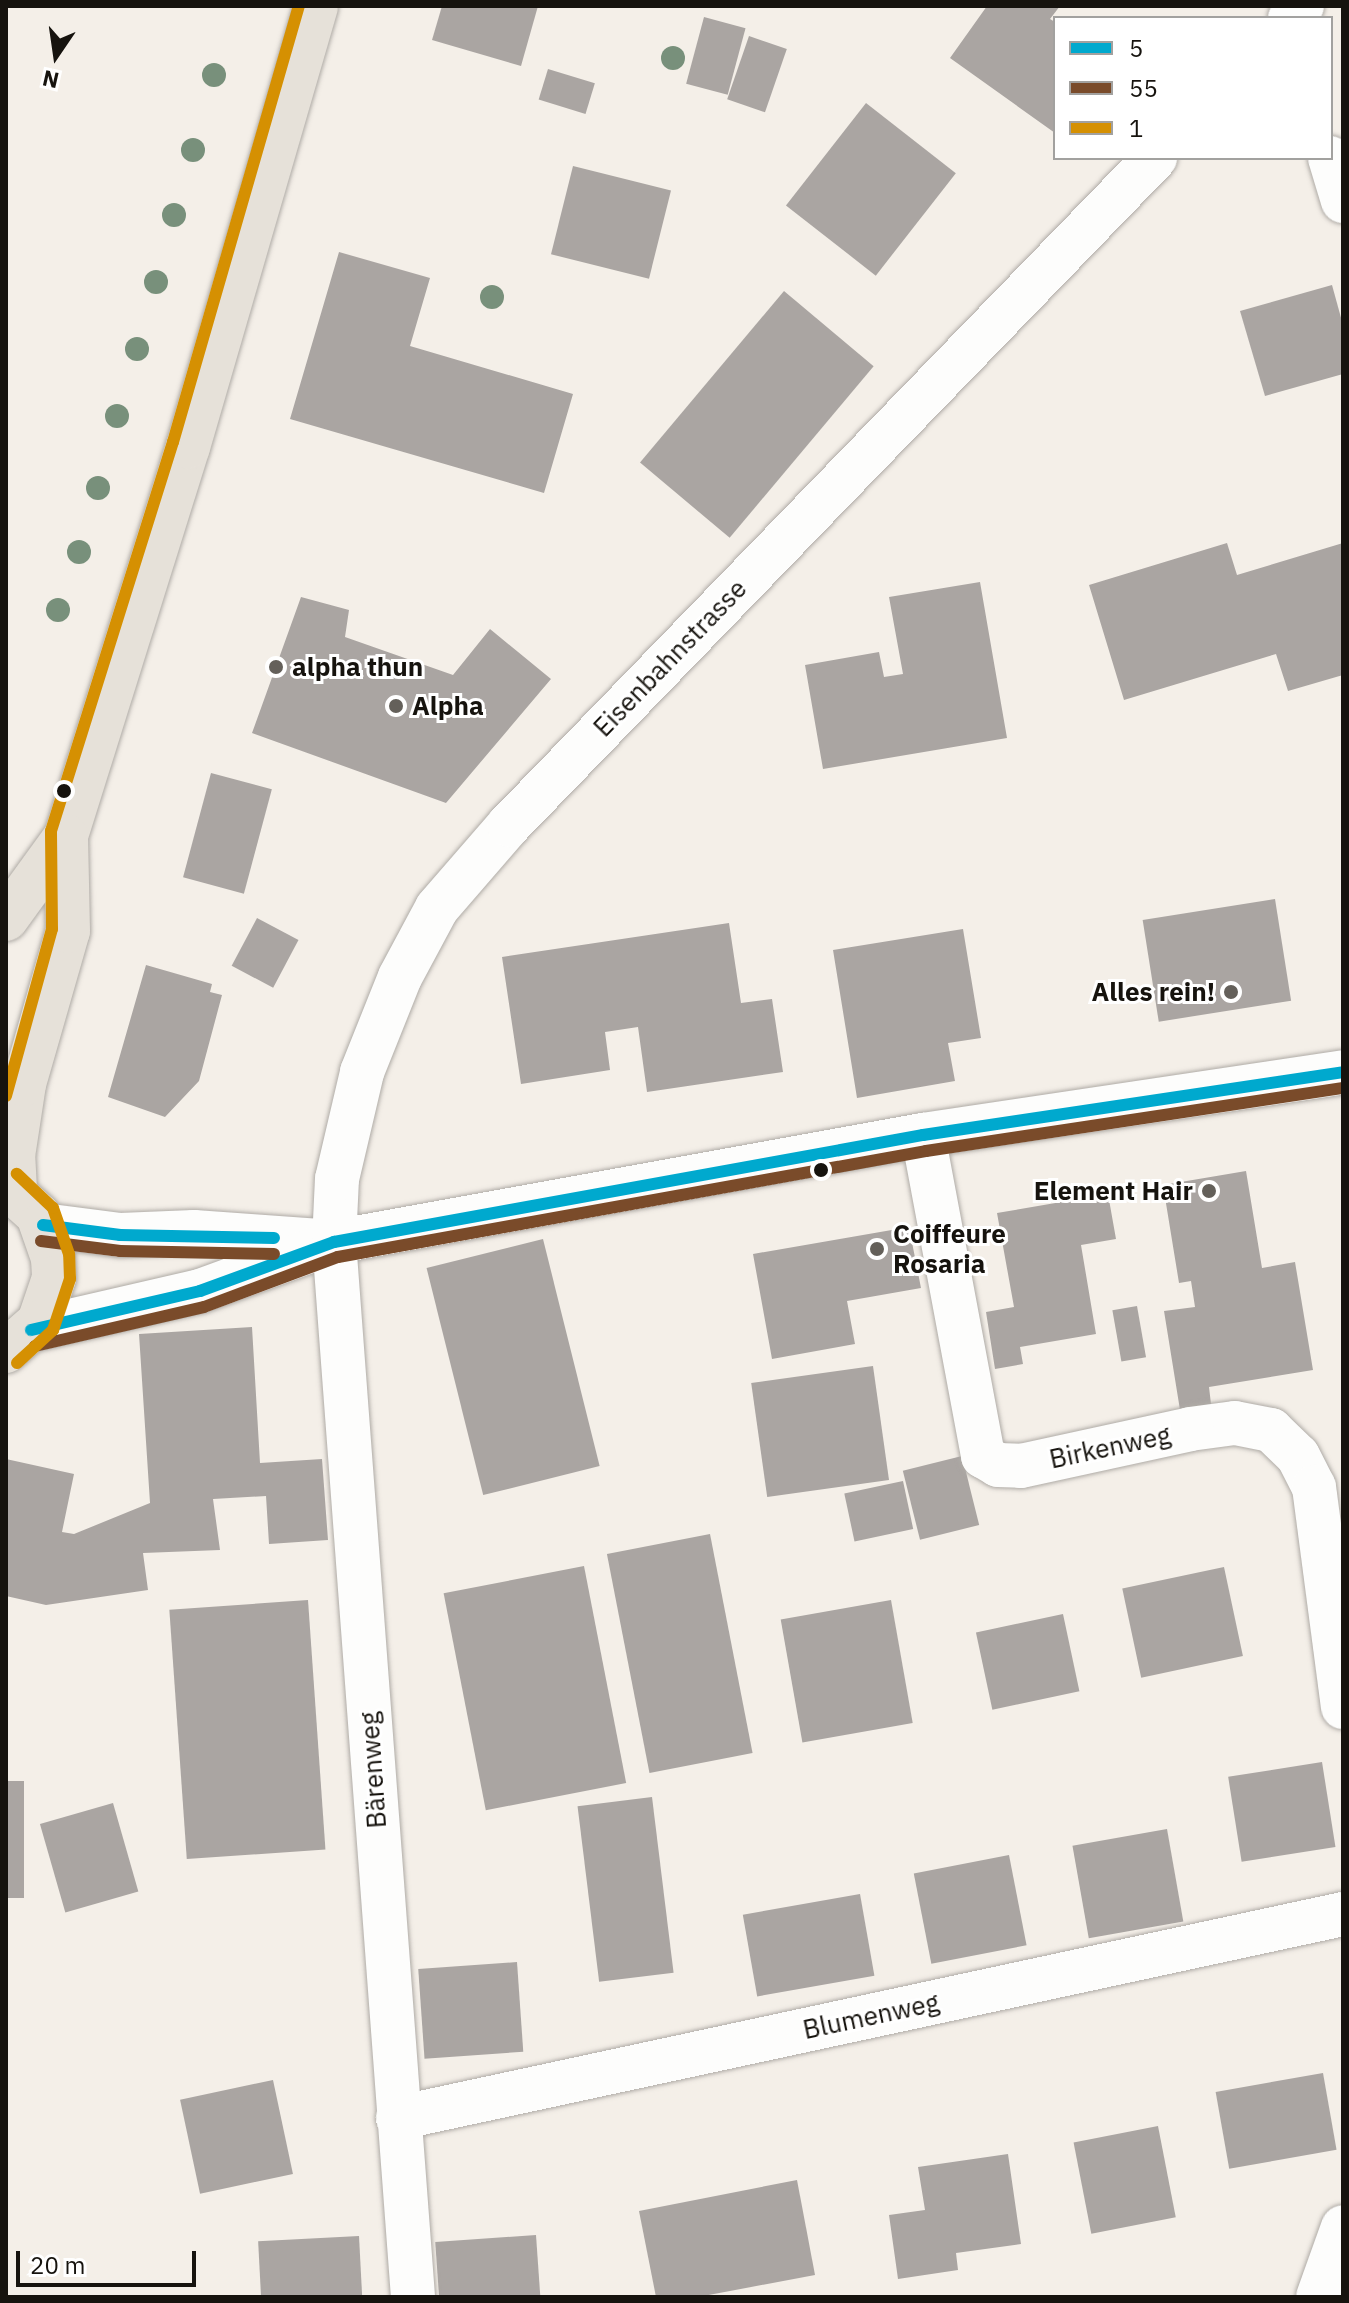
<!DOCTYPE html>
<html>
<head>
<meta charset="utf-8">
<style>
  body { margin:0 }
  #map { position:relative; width:1349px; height:2303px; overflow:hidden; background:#f4efe8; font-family:"IBM Plex Sans",sans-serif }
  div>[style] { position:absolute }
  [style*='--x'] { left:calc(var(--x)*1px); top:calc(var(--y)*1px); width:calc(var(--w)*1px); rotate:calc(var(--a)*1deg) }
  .building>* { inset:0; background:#aaa5a2; transform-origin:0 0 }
  .roads { filter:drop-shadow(0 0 2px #afaba6) drop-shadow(0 0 2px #afaba6) }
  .minor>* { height:44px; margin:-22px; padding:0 22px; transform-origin:22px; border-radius:22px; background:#fdfdfc }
  .major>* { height:44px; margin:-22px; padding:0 22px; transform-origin:22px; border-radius:22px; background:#e6e1d9 }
  .bus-1>* { height:12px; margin:-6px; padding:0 6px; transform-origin:6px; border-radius:6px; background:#00a9ce }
  .bus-2>* { height:12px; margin:-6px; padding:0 6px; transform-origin:6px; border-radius:6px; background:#7a4b2a }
  .bus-3>* { height:12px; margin:-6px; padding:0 6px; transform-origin:6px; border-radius:6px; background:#d59002 }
  .trees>* { width:24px; height:24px; margin:-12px; border-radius:50%; background:#78907b }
  .dots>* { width:22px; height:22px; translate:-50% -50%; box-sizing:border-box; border:4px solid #fff; border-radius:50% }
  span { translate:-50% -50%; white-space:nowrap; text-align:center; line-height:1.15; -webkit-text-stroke:6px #fff; paint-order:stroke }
  .street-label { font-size:26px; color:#16130e }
  .poi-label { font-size:26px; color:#16130e; font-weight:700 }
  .left { translate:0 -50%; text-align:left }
  .right { translate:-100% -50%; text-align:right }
  .frame { position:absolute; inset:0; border:8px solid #16130e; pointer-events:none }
  .legend { position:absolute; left:1053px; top:16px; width:280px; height:144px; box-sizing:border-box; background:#fff; border:2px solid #a2a19f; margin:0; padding:10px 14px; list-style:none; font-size:24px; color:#16130e }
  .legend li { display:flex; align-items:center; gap:16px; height:40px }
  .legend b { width:40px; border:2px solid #a2a19f }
  .north { position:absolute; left:16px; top:16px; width:80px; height:80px; -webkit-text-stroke:6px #fff; paint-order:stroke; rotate:193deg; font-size:22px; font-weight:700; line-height:32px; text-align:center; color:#16130e }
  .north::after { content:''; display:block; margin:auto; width:28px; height:36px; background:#16130e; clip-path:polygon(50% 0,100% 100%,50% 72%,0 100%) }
  .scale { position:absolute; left:16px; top:2251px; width:180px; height:36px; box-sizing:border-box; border:4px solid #16130e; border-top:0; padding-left:10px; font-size:24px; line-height:28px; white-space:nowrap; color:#16130e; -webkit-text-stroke:6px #fff; paint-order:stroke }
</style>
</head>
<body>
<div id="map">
  <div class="building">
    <div style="clip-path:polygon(442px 6px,538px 6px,521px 66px,432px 40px)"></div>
    <div style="clip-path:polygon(987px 6px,1060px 6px,1050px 19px,1055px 22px,1055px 133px,950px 58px)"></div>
    <div style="left:704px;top:17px;width:43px;height:69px;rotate:15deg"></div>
    <div style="left:749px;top:36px;width:40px;height:67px;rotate:19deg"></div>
    <div style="left:548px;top:69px;width:49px;height:32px;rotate:17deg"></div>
    <div style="left:866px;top:103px;width:114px;height:130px;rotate:38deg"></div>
    <div style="left:573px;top:166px;width:101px;height:91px;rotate:14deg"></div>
    <div style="clip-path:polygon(339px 252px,430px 278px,410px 346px,573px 394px,544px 493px,290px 419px)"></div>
    <div style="clip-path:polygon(1332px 285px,1343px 325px,1343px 374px,1265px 396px,1240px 311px)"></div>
    <div style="left:784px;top:291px;width:117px;height:224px;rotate:40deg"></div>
    <div style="clip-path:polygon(1227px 543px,1237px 575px,1343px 543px,1343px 675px,1288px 691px,1276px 654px,1124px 700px,1089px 585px)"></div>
    <div style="clip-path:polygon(980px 582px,1007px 738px,823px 769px,805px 665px,879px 652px,884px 677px,903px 674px,889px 597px)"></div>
    <div style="clip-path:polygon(301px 597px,349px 610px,345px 637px,453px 675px,490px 629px,551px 679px,446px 803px,252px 733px)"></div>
    <div style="left:211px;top:773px;width:63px;height:108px;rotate:15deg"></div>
    <div style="left:1275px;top:899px;width:103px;height:134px;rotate:81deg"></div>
    <div style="left:257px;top:918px;width:47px;height:54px;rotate:28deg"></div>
    <div style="clip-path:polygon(729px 923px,741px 1003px,772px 999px,783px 1072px,647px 1092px,638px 1027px,605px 1032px,610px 1070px,521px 1084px,502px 957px)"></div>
    <div style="clip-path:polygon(963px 929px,981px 1038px,948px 1043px,955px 1081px,857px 1098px,833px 950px)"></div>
    <div style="clip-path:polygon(146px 965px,212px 984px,210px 992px,222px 995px,199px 1081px,165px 1117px,108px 1097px)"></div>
    <div style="clip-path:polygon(1246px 1171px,1262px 1268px,1295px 1262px,1313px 1370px,1209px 1387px,1211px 1404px,1180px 1410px,1164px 1311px,1195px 1307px,1191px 1281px,1179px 1283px,1163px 1185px)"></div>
    <div style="clip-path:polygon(1108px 1194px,1116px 1239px,1081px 1245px,1096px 1334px,1020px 1347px,1023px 1364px,995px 1369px,986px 1312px,1014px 1307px,997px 1213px)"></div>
    <div style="clip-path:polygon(909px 1227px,921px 1288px,847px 1301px,855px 1344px,772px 1359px,753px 1254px)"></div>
    <div style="left:543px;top:1239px;width:234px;height:120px;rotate:76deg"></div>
    <div style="left:1137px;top:1306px;width:52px;height:25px;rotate:80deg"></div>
    <div style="clip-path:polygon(252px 1327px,260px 1463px,322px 1459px,328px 1540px,269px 1544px,266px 1496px,213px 1499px,220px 1550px,143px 1553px,148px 1590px,46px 1605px,6px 1596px,6px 1459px,74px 1474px,62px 1532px,74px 1534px,150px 1503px,139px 1334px)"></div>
    <div style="left:873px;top:1366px;width:115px;height:123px;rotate:82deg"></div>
    <div style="left:962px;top:1456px;width:71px;height:61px;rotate:76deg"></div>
    <div style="left:903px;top:1481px;width:49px;height:60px;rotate:78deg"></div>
    <div style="left:710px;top:1534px;width:223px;height:105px;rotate:79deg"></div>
    <div style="left:584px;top:1566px;width:221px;height:143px;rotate:79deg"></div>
    <div style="left:1224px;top:1567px;width:91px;height:104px;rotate:78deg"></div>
    <div style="left:308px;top:1600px;width:250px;height:139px;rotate:86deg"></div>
    <div style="left:891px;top:1600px;width:125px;height:112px;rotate:80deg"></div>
    <div style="left:1063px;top:1614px;width:79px;height:89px;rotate:78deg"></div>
    <div style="left:1322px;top:1762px;width:86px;height:95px;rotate:81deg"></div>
    <div style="left:6px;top:1781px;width:18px;height:117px"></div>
    <div style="left:652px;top:1797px;width:177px;height:75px;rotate:83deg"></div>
    <div style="left:113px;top:1803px;width:92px;height:76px;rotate:74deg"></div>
    <div style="left:1167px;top:1829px;width:94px;height:96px;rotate:80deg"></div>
    <div style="left:1009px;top:1855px;width:92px;height:97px;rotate:79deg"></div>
    <div style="left:860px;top:1894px;width:83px;height:119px;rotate:80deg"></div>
    <div style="left:517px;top:1962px;width:90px;height:99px;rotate:86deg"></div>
    <div style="left:1323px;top:2073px;width:78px;height:109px;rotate:80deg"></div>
    <div style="left:273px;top:2080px;width:96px;height:95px;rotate:78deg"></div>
    <div style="left:1158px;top:2126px;width:93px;height:86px;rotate:79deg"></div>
    <div style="clip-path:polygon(1008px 2154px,1021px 2244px,956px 2253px,958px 2270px,898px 2279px,889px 2215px,925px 2210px,918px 2167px)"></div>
    <div style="clip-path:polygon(797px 2180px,815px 2275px,698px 2297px,656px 2297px,639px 2211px)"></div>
    <div style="left:536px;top:2235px;width:62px;height:101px;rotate:86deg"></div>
    <div style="left:359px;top:2236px;width:61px;height:101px;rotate:87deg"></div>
  </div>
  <div class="roads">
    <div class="minor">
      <div style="--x:1290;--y:18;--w:17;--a:-45"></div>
      <div style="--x:1330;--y:158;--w:45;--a:73.2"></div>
      <div style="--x:923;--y:1135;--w:327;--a:79.4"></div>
      <div style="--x:983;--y:1456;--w:17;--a:31"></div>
      <div style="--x:998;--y:1465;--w:23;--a:2"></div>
      <div style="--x:1021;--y:1466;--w:173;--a:-12.3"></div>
      <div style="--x:1190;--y:1429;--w:45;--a:-7.6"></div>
      <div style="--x:1235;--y:1423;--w:37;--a:11"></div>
      <div style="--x:1271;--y:1430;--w:37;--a:44"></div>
      <div style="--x:1298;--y:1456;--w:35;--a:63"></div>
      <div style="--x:1314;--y:1487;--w:222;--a:82.5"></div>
      <div style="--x:43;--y:1225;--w:78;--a:7.4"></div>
      <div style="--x:120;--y:1235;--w:74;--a:-2.3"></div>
      <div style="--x:194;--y:1232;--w:126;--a:4.1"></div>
      <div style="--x:31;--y:1330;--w:173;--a:-13"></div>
      <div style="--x:200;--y:1291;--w:143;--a:-20.1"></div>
      <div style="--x:334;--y:1242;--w:599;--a:-10.3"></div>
      <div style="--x:923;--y:1135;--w:425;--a:-8.5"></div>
      <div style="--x:398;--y:2118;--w:967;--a:-12.18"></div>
      <div style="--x:413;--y:2297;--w:1058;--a:-94.28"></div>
      <div style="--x:334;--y:1242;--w:63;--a:-87.3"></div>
      <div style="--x:337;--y:1179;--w:110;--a:-76.8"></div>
      <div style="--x:362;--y:1072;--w:102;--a:-68.2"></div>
      <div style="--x:400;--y:977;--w:78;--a:-61.8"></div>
      <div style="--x:437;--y:908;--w:110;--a:-49.1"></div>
      <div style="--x:509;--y:825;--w:929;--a:-45.92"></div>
      <div style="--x:1318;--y:2297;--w:74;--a:-70.3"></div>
    </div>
    <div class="major">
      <div style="--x:6;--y:919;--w:102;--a:-54.1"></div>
      <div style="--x:66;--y:836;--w:408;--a:-72.6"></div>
      <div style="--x:188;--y:447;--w:459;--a:-73.8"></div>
      <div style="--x:6;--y:1186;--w:43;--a:42.2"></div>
      <div style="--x:38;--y:1215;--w:46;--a:70.8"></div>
      <div style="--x:53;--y:1258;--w:20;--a:87"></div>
      <div style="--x:54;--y:1278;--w:46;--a:108.8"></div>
      <div style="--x:39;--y:1322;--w:44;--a:138.7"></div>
      <div style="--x:15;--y:1190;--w:34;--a:-93"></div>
      <div style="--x:13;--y:1156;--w:73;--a:-81.3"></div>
      <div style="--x:24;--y:1084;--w:159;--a:-74"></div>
      <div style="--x:68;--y:931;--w:95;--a:-91.2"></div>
    </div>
  </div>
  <div class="bus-1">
    <div style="--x:43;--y:1225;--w:78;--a:7.4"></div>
    <div style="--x:120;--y:1235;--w:154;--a:1.1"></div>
    <div style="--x:31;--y:1330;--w:173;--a:-13"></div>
    <div style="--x:200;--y:1291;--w:143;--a:-20.1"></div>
    <div style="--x:334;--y:1242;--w:599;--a:-10.3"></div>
    <div style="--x:923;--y:1135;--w:425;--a:-8.5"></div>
  </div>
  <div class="bus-2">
    <div style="--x:41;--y:1241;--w:80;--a:7.2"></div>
    <div style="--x:120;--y:1251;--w:154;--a:1.1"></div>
    <div style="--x:35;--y:1346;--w:173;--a:-13"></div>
    <div style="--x:204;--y:1307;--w:143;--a:-20.5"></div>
    <div style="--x:338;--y:1257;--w:597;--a:-10.22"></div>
    <div style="--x:926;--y:1151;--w:422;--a:-8.6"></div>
  </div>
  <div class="bus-3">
    <div style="--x:6;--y:1096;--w:173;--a:-74.6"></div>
    <div style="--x:52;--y:929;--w:98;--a:-90.6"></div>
    <div style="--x:51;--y:831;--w:408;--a:-72.6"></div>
    <div style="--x:173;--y:442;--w:454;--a:-73.9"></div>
    <div style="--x:17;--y:1363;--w:49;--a:-42.5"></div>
    <div style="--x:53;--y:1330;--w:54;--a:-71.6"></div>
    <div style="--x:70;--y:1279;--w:25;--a:-92"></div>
    <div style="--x:69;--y:1254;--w:49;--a:-109.2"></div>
    <div style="--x:53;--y:1208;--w:50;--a:-136.6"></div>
  </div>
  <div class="trees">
    <div style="left:673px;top:58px"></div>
    <div style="left:214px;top:75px"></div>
    <div style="left:193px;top:150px"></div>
    <div style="left:174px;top:215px"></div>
    <div style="left:156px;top:282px"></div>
    <div style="left:492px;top:297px"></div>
    <div style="left:137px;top:349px"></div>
    <div style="left:117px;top:416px"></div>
    <div style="left:98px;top:488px"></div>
    <div style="left:79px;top:552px"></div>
    <div style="left:58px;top:610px"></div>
  </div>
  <div class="dots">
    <div style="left:276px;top:667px;background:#64605a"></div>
    <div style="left:396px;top:706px;background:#64605a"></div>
    <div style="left:64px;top:791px;background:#16130e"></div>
    <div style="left:1231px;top:992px;background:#64605a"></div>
    <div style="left:821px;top:1170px;background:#16130e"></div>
    <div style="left:1209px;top:1191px;background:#64605a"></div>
    <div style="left:877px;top:1249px;background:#64605a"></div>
  </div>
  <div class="street-label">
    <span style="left:670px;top:658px;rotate:-46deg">Eisenbahnstrasse</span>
    <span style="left:1110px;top:1447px;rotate:-12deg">Birkenweg</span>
    <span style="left:373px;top:1770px;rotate:-94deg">Bärenweg</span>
    <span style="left:871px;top:2016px;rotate:-12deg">Blumenweg</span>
  </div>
  <div class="poi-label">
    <span class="left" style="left:292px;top:667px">alpha thun</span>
    <span class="left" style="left:412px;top:706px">Alpha</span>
    <span class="right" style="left:1215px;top:992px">Alles rein!</span>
    <span class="right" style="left:1193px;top:1191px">Element Hair</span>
    <span class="left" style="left:893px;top:1249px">Coiffeure<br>Rosaria</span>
  </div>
  <div class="frame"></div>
  <ul class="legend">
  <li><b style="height:10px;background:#00a9ce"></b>5</li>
  <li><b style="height:10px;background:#7a4b2a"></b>55</li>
  <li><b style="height:10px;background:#d59002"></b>1</li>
  </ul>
  <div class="north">N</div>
  <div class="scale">20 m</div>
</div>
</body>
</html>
